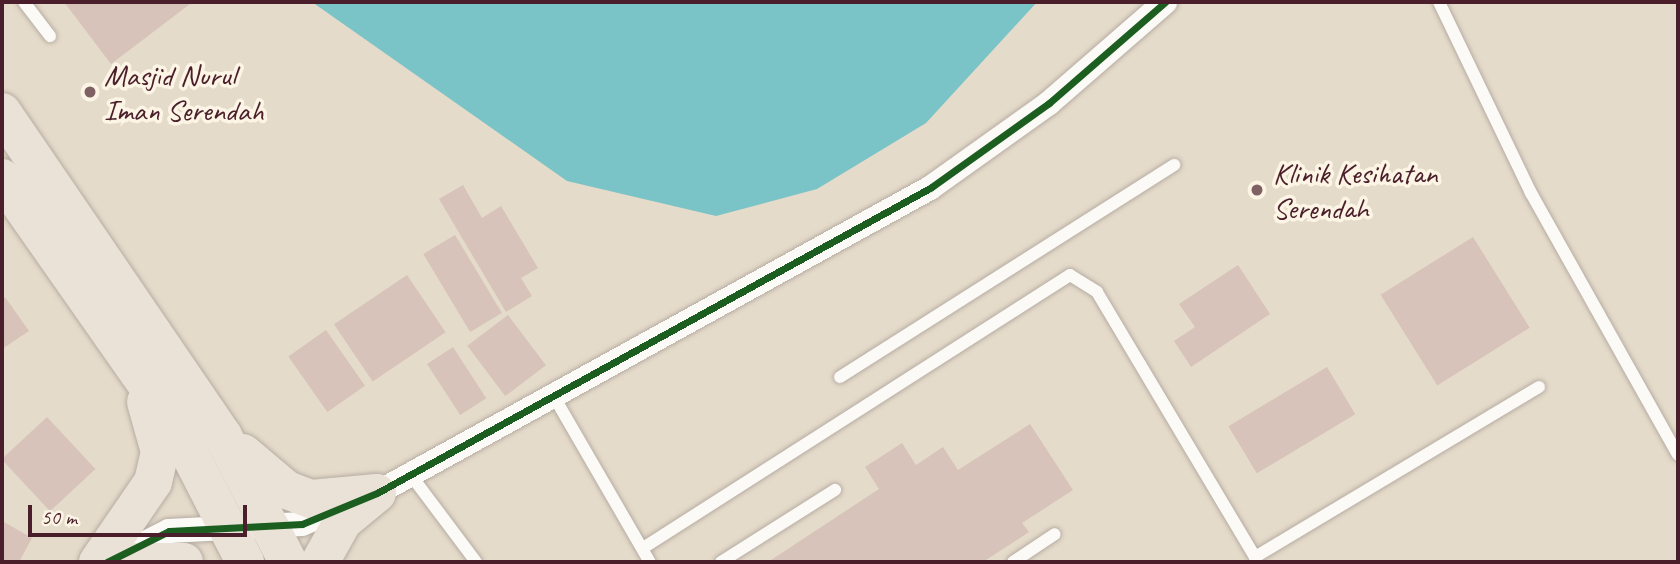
<!DOCTYPE html>
<html>
<head>
<meta charset="utf-8">
<style>
  body { margin:0 }
  #map { position:relative; width:1680px; height:564px; overflow:hidden; background:#e5dbca; font-family:Caveat,sans-serif }
  div>[style] { position:absolute }
  [style*='--x'] { left:calc(var(--x)*1px); top:calc(var(--y)*1px); width:calc(var(--w)*1px); rotate:calc(var(--a)*1deg) }
  .water>* { inset:0; background:#7ac3c6 }
  .building>* { inset:0; background:#d7c3b9; transform-origin:0 0 }
  .roads { filter:drop-shadow(0 0 2px #b6aca2) drop-shadow(0 0 2px #b6aca2) }
  .service>* { height:12px; margin:-6px; padding:0 6px; transform-origin:6px; border-radius:6px; background:#fbfaf7 }
  .minor>* { height:24px; margin:-12px; padding:0 12px; transform-origin:12px; border-radius:12px; background:#fbfaf7 }
  .primary>* { height:38px; margin:-19px; padding:0 19px; transform-origin:19px; border-radius:19px; background:#ebe2d7 }
  .cycleway>* { height:7px; margin:-3.5px; padding:0 3.5px; transform-origin:3.5px; border-radius:3.5px; background:#1b5e20 }
  .dots>* { width:19px; height:19px; translate:-50% -50%; box-sizing:border-box; border:4px solid #fcf5e5; border-radius:50% }
  span { translate:-50% -50%; white-space:nowrap; text-align:center; line-height:1.15; -webkit-text-stroke:7px #fcf5e5; paint-order:stroke }
  .poi-label { font-size:30px; color:#4a1f2b }
  .left { translate:0 -50%; text-align:left }
  .frame { position:absolute; inset:0; border:4px solid #4a1f2b; pointer-events:none }
  .scale { position:absolute; left:28px; top:505px; width:219px; height:32px; box-sizing:border-box; border:4px solid #4a1f2b; border-top:0; padding-left:9px; font-size:21px; line-height:24px; white-space:nowrap; color:#4a1f2b; -webkit-text-stroke:5px #fcf5e5; paint-order:stroke }
</style>
</head>
<body>
<div id="map">
  <div class="water">
    <div style="clip-path:polygon(312px 2px,1037px 2px,926px 123px,817px 189px,716px 216px,567px 181px)"></div>
  </div>
  <div class="building">
    <div style="clip-path:polygon(64px 2px,188px 2px,190px 4px,111px 64px)"></div>
    <div style="clip-path:polygon(463px 185px,482px 218px,501px 206px,538px 268px,521px 278px,532px 296px,506px 312px,439px 199px)"></div>
    <div style="left:455px;top:235px;width:91px;height:37px;rotate:59deg"></div>
    <div style="left:1473px;top:237px;width:107px;height:109px;rotate:58deg"></div>
    <div style="clip-path:polygon(1238px 265px,1270px 314px,1191px 367px,1174px 341px,1195px 327px,1179px 304px)"></div>
    <div style="left:407px;top:275px;width:69px;height:88px;rotate:56deg"></div>
    <div style="clip-path:polygon(5px 297px,29px 331px,2px 349px,2px 299px)"></div>
    <div style="left:508px;top:315px;width:63px;height:51px;rotate:53deg"></div>
    <div style="left:326px;top:330px;width:68px;height:46px;rotate:55deg"></div>
    <div style="left:453px;top:347px;width:61px;height:31px;rotate:57deg"></div>
    <div style="left:1327px;top:367px;width:55px;height:115px;rotate:59deg"></div>
    <div style="left:47px;top:417px;width:71px;height:62px;rotate:47deg"></div>
    <div style="clip-path:polygon(1030px 424px,1073px 490px,1022px 523px,1029px 532px,983px 562px,768px 562px,879px 489px,865px 467px,902px 443px,916px 465px,943px 447px,958px 470px)"></div>
    <div style="clip-path:polygon(2px 521px,32px 538px,19px 562px,2px 562px)"></div>
  </div>
  <div class="roads">
    <div class="service">
      <div style="--x:24;--y:2;--w:43;--a:52.6"></div>
      <div style="--x:1439;--y:2;--w:212;--a:64.3"></div>
      <div style="--x:1531;--y:193;--w:300;--a:60.7"></div>
      <div style="--x:840;--y:377;--w:396;--a:-32.4"></div>
      <div style="--x:553;--y:395;--w:193;--a:59.9"></div>
      <div style="--x:410;--y:474;--w:110;--a:53.1"></div>
      <div style="--x:643;--y:548;--w:507;--a:-32.59"></div>
      <div style="--x:1070;--y:275;--w:32;--a:32"></div>
      <div style="--x:1097;--y:292;--w:309;--a:59.2"></div>
      <div style="--x:1255;--y:557;--w:331;--a:-30.9"></div>
      <div style="--x:721;--y:562;--w:135;--a:-32.3"></div>
      <div style="--x:1013;--y:562;--w:50;--a:-33.7"></div>
    </div>
    <div class="minor">
      <div style="--x:110;--y:561;--w:66;--a:-27"></div>
      <div style="--x:169;--y:531;--w:133;--a:-3"></div>
      <div style="--x:302;--y:524;--w:81;--a:-22.5"></div>
      <div style="--x:377;--y:493;--w:632;--a:-28.88"></div>
      <div style="--x:930;--y:188;--w:146;--a:-35.5"></div>
      <div style="--x:1049;--y:103;--w:154;--a:-41"></div>
    </div>
    <div class="primary">
      <div style="--x:2;--y:112;--w:392;--a:55.7"></div>
      <div style="--x:223;--y:436;--w:142;--a:62.7"></div>
      <div style="--x:2;--y:178;--w:302;--a:55"></div>
      <div style="--x:175;--y:425;--w:154;--a:62.9"></div>
      <div style="--x:243;--y:453;--w:57;--a:40.1"></div>
      <div style="--x:287;--y:490;--w:26;--a:21"></div>
      <div style="--x:311;--y:499;--w:66;--a:-5.2"></div>
      <div style="--x:98;--y:562;--w:97;--a:-55.5"></div>
      <div style="--x:153;--y:482;--w:31;--a:-77"></div>
      <div style="--x:160;--y:452;--w:52;--a:-105.6"></div>
      <div style="--x:136;--y:562;--w:48;--a:0"></div>
      <div style="--x:320;--y:562;--w:47;--a:-60.7"></div>
      <div style="--x:343;--y:521;--w:44;--a:-39.5"></div>
    </div>
  </div>
  <div class="cycleway">
    <div style="--x:107;--y:562;--w:69;--a:-26.6"></div>
    <div style="--x:169;--y:531;--w:133;--a:-3"></div>
    <div style="--x:302;--y:524;--w:81;--a:-22.5"></div>
    <div style="--x:377;--y:493;--w:632;--a:-28.88"></div>
    <div style="--x:930;--y:188;--w:146;--a:-35.5"></div>
    <div style="--x:1049;--y:103;--w:154;--a:-41"></div>
  </div>
  <div class="dots">
    <div style="left:90px;top:92px;background:#806163"></div>
    <div style="left:1257px;top:190px;background:#806163"></div>
  </div>
  <div class="poi-label">
    <span class="left" style="left:104px;top:92px">Masjid Nurul<br>Iman Serendah</span>
    <span class="left" style="left:1273px;top:190px">Klinik Kesihatan<br>Serendah</span>
  </div>
  <div class="frame"></div>
  <div class="scale">50 m</div>
</div>
</body>
</html>
